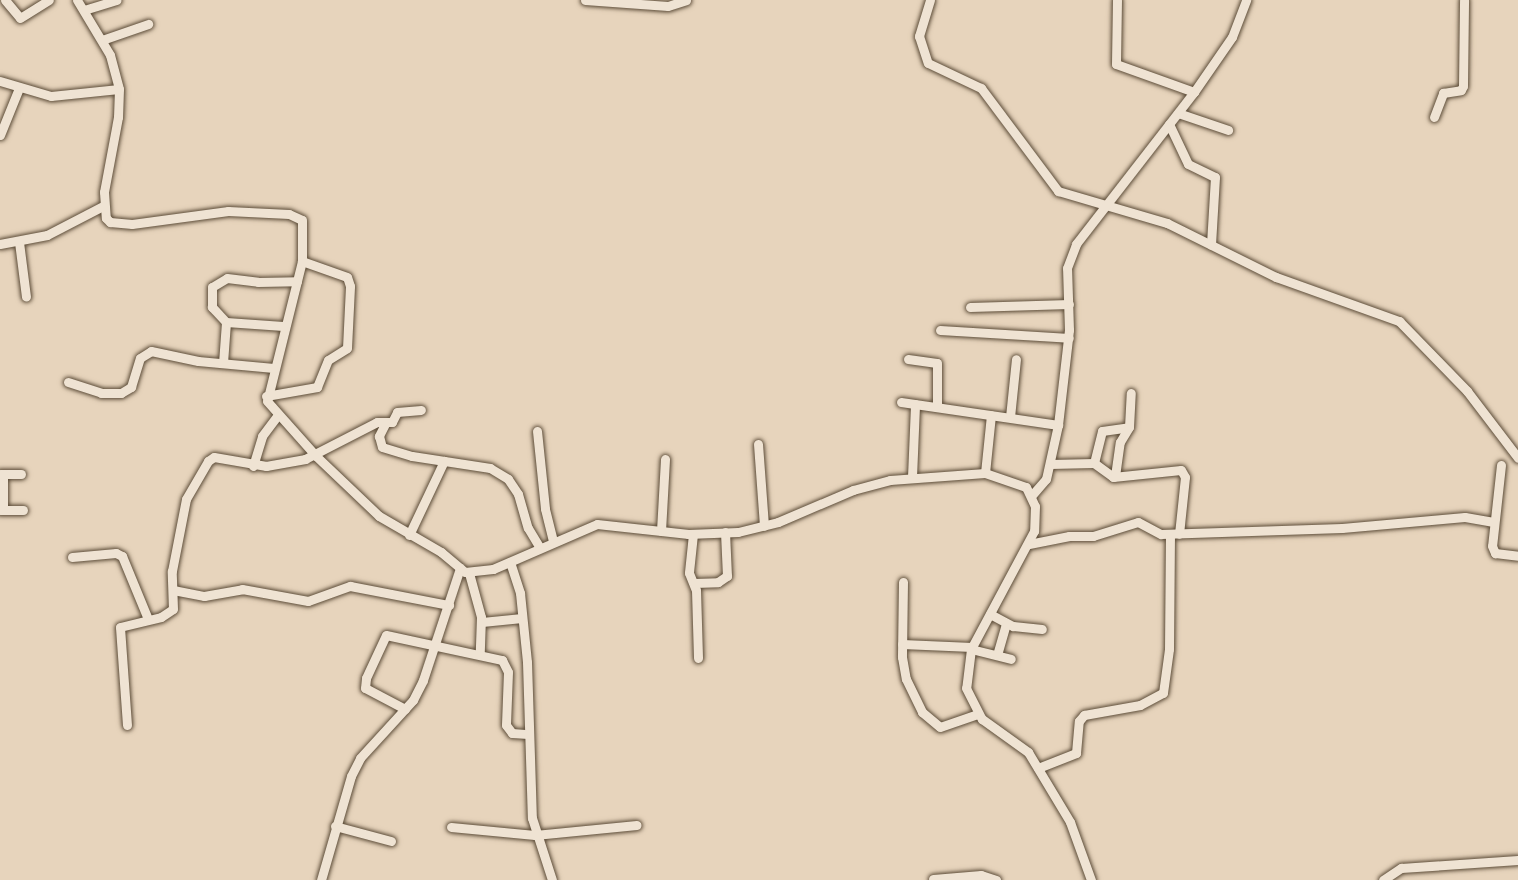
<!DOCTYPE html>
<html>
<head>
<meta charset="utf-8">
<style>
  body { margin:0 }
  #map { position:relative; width:1518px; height:880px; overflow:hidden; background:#e7d4bc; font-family:Vollkorn,serif }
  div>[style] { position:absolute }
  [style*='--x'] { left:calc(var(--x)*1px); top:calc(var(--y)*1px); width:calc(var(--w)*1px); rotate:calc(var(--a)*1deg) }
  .roads { filter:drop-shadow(0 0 2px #5c4c38) drop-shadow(0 0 2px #5c4c38) }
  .minor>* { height:9px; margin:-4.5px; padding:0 4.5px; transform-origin:4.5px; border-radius:4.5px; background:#efe3d3 }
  span { translate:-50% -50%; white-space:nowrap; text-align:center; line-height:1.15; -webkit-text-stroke:6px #efe3d3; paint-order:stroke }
</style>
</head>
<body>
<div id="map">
  <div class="roads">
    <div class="minor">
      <div style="--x:5;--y:0;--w:23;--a:50"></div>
      <div style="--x:20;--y:18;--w:34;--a:-32"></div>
      <div style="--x:77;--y:0;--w:64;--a:59"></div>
      <div style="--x:110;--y:55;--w:35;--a:75"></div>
      <div style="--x:119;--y:89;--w:28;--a:92"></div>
      <div style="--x:118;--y:117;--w:76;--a:100.6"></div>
      <div style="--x:104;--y:192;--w:26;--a:86"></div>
      <div style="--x:106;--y:218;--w:6;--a:45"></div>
      <div style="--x:110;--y:222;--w:22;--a:5"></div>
      <div style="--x:132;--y:224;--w:97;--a:-7.7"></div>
      <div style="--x:228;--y:211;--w:61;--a:2.8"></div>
      <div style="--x:289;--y:214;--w:14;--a:25"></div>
      <div style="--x:302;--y:220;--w:41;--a:90"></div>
      <div style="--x:302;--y:261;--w:144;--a:104"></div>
      <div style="--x:267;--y:401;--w:74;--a:48.3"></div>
      <div style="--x:316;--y:456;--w:87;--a:43.6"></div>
      <div style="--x:379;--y:516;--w:72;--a:30.1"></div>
      <div style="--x:441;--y:552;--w:31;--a:40"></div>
      <div style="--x:465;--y:572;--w:28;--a:-6"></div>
      <div style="--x:493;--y:569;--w:113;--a:-23.4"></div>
      <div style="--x:597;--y:524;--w:92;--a:6.3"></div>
      <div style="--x:688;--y:534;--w:50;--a:-2.3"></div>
      <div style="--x:738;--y:532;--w:41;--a:-14"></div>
      <div style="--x:778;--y:522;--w:82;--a:-23.1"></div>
      <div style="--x:853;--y:490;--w:38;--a:-15"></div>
      <div style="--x:890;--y:480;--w:95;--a:-4.2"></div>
      <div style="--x:985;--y:473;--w:43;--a:18.9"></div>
      <div style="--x:1026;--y:487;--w:21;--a:65"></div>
      <div style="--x:1035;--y:506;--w:25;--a:92"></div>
      <div style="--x:1034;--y:531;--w:134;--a:118.1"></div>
      <div style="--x:971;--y:649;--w:39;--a:97"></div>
      <div style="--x:966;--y:688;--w:35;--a:63"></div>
      <div style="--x:982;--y:719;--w:57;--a:35.7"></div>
      <div style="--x:1028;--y:752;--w:82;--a:59"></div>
      <div style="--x:1070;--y:822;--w:62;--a:70.1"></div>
      <div style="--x:585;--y:0;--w:83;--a:4.1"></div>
      <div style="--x:668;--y:6;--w:19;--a:-18"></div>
      <div style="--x:930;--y:0;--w:38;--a:107"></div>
      <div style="--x:919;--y:36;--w:28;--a:72"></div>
      <div style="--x:928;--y:63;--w:59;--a:25.3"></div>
      <div style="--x:981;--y:88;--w:129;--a:53.2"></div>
      <div style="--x:1058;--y:191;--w:114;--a:16.4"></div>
      <div style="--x:1167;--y:223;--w:122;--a:26.4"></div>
      <div style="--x:1276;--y:277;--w:131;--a:19.7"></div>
      <div style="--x:1399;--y:321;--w:98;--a:45.8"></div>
      <div style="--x:1467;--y:391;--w:84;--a:52.7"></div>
      <div style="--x:1117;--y:0;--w:64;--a:90.9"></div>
      <div style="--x:1116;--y:64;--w:83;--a:19.7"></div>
      <div style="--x:84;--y:10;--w:34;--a:-17"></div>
      <div style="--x:102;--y:40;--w:49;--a:-19.2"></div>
      <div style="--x:0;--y:81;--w:53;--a:16.4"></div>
      <div style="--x:51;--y:96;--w:68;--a:-5.9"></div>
      <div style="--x:1178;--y:113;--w:53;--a:18.8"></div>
      <div style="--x:1434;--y:117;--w:26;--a:-69"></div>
      <div style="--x:1443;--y:93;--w:18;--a:-9"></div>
      <div style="--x:1461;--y:90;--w:4;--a:-63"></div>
      <div style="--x:1463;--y:86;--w:86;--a:-89.3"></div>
      <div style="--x:1169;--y:124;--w:44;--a:64.6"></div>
      <div style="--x:1188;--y:164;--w:30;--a:26"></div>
      <div style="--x:1215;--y:177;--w:68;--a:93.4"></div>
      <div style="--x:0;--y:135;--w:51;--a:-68"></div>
      <div style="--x:19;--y:242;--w:55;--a:82.7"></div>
      <div style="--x:0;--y:244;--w:48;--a:-10.8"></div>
      <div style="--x:47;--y:235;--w:63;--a:-27.4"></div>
      <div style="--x:970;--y:307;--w:99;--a:-1.7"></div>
      <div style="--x:283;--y:326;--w:57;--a:-176"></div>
      <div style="--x:226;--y:322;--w:21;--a:-133"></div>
      <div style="--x:212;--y:307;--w:20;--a:-90"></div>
      <div style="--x:212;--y:287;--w:17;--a:-31"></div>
      <div style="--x:227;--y:278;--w:31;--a:7"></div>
      <div style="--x:258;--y:282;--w:39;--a:-1"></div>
      <div style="--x:940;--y:330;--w:129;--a:3.5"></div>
      <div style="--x:908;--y:359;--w:29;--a:8"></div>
      <div style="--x:937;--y:363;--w:44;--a:90"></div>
      <div style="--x:223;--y:363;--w:41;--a:-85.8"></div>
      <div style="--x:68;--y:382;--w:35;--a:18"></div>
      <div style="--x:101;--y:393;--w:20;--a:0"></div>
      <div style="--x:121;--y:393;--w:12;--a:-31"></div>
      <div style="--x:131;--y:387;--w:30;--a:-73"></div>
      <div style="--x:140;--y:358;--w:13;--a:-32"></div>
      <div style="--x:151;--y:351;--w:48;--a:12"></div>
      <div style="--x:198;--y:361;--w:76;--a:5.3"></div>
      <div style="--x:266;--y:396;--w:52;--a:-10"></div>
      <div style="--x:317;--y:387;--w:29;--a:-68"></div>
      <div style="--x:328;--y:360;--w:22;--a:-32"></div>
      <div style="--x:347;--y:348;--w:62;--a:-87.2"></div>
      <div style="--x:350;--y:286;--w:9;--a:-108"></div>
      <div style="--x:347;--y:277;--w:48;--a:-160.4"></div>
      <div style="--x:901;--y:402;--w:159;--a:8.3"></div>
      <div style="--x:1010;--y:417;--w:58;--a:-84.1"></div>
      <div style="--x:386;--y:422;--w:16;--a:117"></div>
      <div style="--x:379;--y:436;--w:11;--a:75"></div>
      <div style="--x:382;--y:447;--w:31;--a:17"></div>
      <div style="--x:412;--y:456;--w:79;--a:8.7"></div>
      <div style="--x:490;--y:468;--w:21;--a:31"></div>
      <div style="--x:508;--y:479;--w:18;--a:56"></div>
      <div style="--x:518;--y:494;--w:35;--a:74"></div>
      <div style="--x:528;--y:528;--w:23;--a:59"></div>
      <div style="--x:537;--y:431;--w:78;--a:84.1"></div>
      <div style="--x:545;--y:509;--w:33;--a:76"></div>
      <div style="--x:758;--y:444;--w:82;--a:85.8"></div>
      <div style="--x:1094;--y:463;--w:33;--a:-76"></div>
      <div style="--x:1102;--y:431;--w:27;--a:-8"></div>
      <div style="--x:1050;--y:464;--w:44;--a:-1.3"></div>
      <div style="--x:1094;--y:463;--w:24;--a:36"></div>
      <div style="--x:1113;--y:477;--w:68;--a:-5.9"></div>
      <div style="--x:1181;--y:470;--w:8;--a:60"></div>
      <div style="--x:1185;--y:477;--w:57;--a:96"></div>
      <div style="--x:1501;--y:465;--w:81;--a:96.3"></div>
      <div style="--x:1492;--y:546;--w:8;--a:67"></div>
      <div style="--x:1495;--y:553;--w:23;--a:7"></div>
      <div style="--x:253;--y:466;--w:31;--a:-73"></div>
      <div style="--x:262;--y:436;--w:25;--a:-53"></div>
      <div style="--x:985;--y:473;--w:58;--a:-84.1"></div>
      <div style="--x:0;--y:474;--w:21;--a:0"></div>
      <div style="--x:3;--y:474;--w:36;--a:90"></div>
      <div style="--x:1115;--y:476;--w:34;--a:-82"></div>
      <div style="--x:1120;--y:442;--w:17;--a:-59"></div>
      <div style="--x:1129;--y:427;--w:34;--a:-87"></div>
      <div style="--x:912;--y:477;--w:73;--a:-87.6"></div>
      <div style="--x:1032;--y:495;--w:21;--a:-49"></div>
      <div style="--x:1046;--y:479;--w:55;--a:-77.5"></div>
      <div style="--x:1058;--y:425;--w:96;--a:-83.4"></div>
      <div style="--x:1069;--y:330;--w:62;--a:-91.8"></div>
      <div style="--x:1067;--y:268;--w:26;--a:-69"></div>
      <div style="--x:1076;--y:244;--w:192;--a:-52.2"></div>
      <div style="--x:1194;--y:92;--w:67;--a:-55.4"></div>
      <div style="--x:1232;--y:37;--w:40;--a:-69"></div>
      <div style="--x:0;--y:510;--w:23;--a:0"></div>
      <div style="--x:661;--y:531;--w:72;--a:-86.8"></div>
      <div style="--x:693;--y:534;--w:39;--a:96"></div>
      <div style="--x:689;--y:573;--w:18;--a:68"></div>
      <div style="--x:696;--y:590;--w:68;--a:88.3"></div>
      <div style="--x:409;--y:535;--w:82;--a:-64.7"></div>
      <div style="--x:1029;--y:544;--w:41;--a:-11.3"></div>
      <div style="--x:1069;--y:536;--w:24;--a:0"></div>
      <div style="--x:1093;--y:536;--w:47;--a:-17.3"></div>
      <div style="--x:1138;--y:522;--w:26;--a:28"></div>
      <div style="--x:1161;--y:534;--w:181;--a:-1.9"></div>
      <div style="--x:1342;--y:528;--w:123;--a:-5.1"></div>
      <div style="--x:1465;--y:517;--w:29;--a:10"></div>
      <div style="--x:72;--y:557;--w:44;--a:-5.2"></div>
      <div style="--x:116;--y:553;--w:7;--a:27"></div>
      <div style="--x:122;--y:556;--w:68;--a:67.6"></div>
      <div style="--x:510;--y:562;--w:33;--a:72"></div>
      <div style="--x:520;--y:593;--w:69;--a:84.2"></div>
      <div style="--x:527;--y:662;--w:156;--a:88.2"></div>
      <div style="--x:532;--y:818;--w:65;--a:72.1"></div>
      <div style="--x:469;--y:573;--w:46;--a:74.7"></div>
      <div style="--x:481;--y:617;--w:36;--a:92"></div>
      <div style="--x:903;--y:582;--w:75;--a:90.8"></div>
      <div style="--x:902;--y:657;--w:22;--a:80"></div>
      <div style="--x:906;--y:679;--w:37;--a:64"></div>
      <div style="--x:922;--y:712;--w:23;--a:40"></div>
      <div style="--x:940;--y:727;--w:39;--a:-19"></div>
      <div style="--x:694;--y:583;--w:24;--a:-2"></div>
      <div style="--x:718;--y:582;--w:11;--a:-34"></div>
      <div style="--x:727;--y:576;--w:44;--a:-92.6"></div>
      <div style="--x:173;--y:590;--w:32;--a:11"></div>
      <div style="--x:204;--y:596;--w:39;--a:-10"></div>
      <div style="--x:242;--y:589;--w:67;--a:10.3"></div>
      <div style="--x:308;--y:601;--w:45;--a:-19.7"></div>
      <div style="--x:350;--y:586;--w:101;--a:10.9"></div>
      <div style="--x:990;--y:614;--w:26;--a:28"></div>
      <div style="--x:1013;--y:626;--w:29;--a:6"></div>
      <div style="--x:482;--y:622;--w:40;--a:-5.7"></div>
      <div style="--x:902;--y:644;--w:70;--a:2.5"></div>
      <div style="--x:971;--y:649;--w:41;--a:14"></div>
      <div style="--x:997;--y:655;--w:32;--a:-74"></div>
      <div style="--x:405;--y:709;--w:45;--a:-152.3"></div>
      <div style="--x:365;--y:688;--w:10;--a:-84"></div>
      <div style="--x:366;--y:678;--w:47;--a:-65.1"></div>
      <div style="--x:386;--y:635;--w:119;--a:12.2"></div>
      <div style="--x:502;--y:660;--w:13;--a:63"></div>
      <div style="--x:508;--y:672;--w:53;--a:92.2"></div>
      <div style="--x:506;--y:725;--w:10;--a:53"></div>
      <div style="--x:512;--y:733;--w:16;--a:4"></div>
      <div style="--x:127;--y:725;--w:98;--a:-94.1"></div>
      <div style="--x:120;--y:627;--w:42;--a:-13.7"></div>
      <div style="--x:161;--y:617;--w:14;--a:-34"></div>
      <div style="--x:173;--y:609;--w:38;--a:-92"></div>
      <div style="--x:172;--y:571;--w:73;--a:-79"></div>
      <div style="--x:186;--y:499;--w:44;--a:-59.9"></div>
      <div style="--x:208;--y:461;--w:7;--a:-34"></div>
      <div style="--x:214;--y:457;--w:53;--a:9.8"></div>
      <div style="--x:266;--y:466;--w:40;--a:-10"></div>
      <div style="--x:305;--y:459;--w:81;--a:-27.2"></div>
      <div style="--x:377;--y:422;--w:15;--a:0"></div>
      <div style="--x:392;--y:422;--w:11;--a:-63"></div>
      <div style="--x:397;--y:412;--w:24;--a:-5"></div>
      <div style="--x:1038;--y:768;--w:41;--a:-21.5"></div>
      <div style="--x:1076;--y:753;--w:32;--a:-85"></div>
      <div style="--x:1079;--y:721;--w:8;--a:-50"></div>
      <div style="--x:1084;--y:715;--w:57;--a:-10.1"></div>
      <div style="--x:1140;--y:705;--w:26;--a:-28"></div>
      <div style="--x:1163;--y:693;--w:44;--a:-82.2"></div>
      <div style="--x:1169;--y:649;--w:115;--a:-89.5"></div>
      <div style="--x:335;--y:826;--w:58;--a:15"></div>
      <div style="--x:451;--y:827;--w:84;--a:5.4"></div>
      <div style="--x:535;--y:835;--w:102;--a:-5.6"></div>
      <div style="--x:933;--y:879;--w:48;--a:-4.8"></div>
      <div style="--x:981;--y:875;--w:16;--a:18"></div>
      <div style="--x:321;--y:880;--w:108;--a:-73.9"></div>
      <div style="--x:351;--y:776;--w:20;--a:-63"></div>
      <div style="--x:360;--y:758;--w:79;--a:-47.6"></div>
      <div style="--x:413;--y:700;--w:22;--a:-63"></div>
      <div style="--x:423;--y:680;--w:118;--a:-71.7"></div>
      <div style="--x:1383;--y:880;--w:22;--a:-34"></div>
      <div style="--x:1401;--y:868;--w:117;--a:-3.9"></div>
    </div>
  </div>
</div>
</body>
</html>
